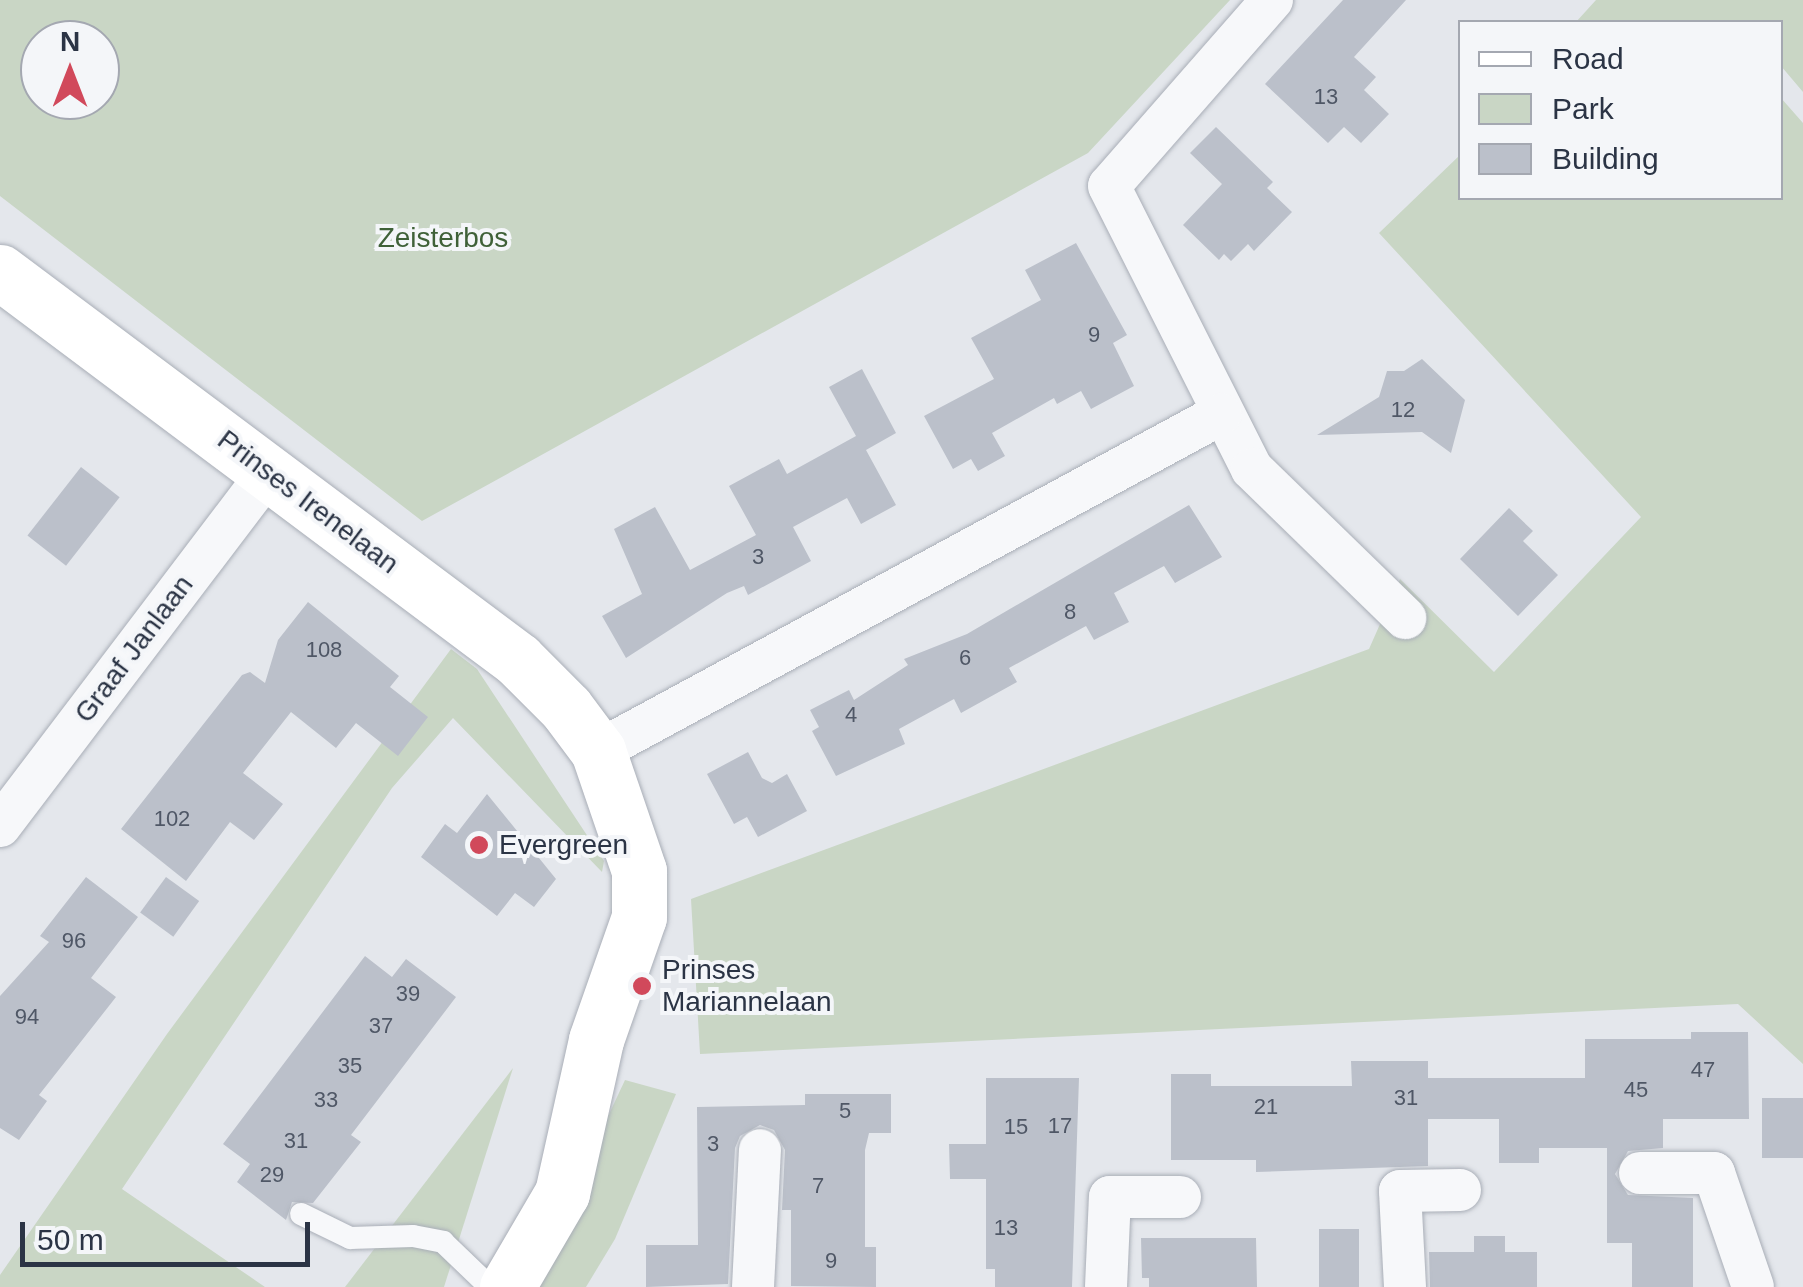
<!DOCTYPE html>
<html>
<head>
<meta charset="utf-8">
<style>
  body { margin:0 }
  #map { position:relative; width:1803px; height:1287px; overflow:hidden; background:#e4e7ec; font-family:Arial,sans-serif }
  div>[style] { position:absolute }
  [style*='--x'] { left:calc(var(--x)*1px); top:calc(var(--y)*1px); width:calc(var(--w)*1px); rotate:calc(var(--a)*1deg) }
  .green>* { inset:0; background:#c9d6c5 }
  .building>* { inset:0; background:#bbc0ca; transform-origin:0 0 }
  .roads { filter:drop-shadow(0 0 2px #a9aeb7) drop-shadow(0 0 2px #a9aeb7) }
  .lane>* { height:22px; margin:-11px; padding:0 11px; transform-origin:11px; border-radius:11px; background:#f7f8fa }
  .street>* { height:42px; margin:-21px; padding:0 21px; transform-origin:21px; border-radius:21px; background:#f7f8fa }
  .secondary>* { height:55px; margin:-27.5px; padding:0 27.5px; transform-origin:27.5px; border-radius:27.5px; background:#fff }
  .dots>* { width:28px; height:28px; translate:-50% -50%; box-sizing:border-box; border:5px solid #f4f6f9; border-radius:50% }
  span { translate:-50% -50%; white-space:nowrap; text-align:center; line-height:1.15; -webkit-text-stroke:8px #f4f6f9; paint-order:stroke }
  .number-label { font-size:22px; color:#4f5766 }
  .number-label span { -webkit-text-stroke-width:0 }
  .park-label { font-size:28px; color:#3f6138 }
  .street-label { font-size:28px; color:#2b3445 }
  .poi-label { font-size:28px; color:#2b3445 }
  .left { translate:0 -50%; text-align:left }
  .legend { position:absolute; left:1458px; top:20px; width:325px; height:180px; box-sizing:border-box; background:#f4f6f9; border:2px solid #a4a8b1; margin:0; padding:12px 18px; list-style:none; font-size:30px; color:#2b3445 }
  .legend li { display:flex; align-items:center; gap:20px; height:50px }
  .legend b { width:50px; border:2px solid #a4a8b1 }
  .north { position:absolute; left:20px; top:20px; width:100px; height:100px; box-sizing:border-box; background:#f4f6f9; border:2px solid #a4a8b1; border-radius:50%; rotate:0deg; font-size:28px; font-weight:700; line-height:40px; text-align:center; color:#2b3445 }
  .north::after { content:''; display:block; margin:auto; width:35px; height:45px; background:#d1495b; clip-path:polygon(50% 0,100% 100%,50% 72%,0 100%) }
  .scale { position:absolute; left:20px; top:1222px; width:290px; height:45px; box-sizing:border-box; border:5px solid #2b3445; border-top:0; padding-left:12px; font-size:30px; line-height:35px; white-space:nowrap; color:#2b3445; -webkit-text-stroke:8px #f4f6f9; paint-order:stroke }
</style>
</head>
<body>
<div id="map">
  <div class="green">
    <div style="clip-path:polygon(evenodd,0 0,1230px 0,1088px 153px,422px 521px,0 196px,0 0,40px 40px,100px 40px,100px 100px,40px 100px,40px 40px)"></div>
    <div style="clip-path:polygon(1596px 0,1803px 0,1803px 92px,1781px 66px,1780px 22px,1576px 22px)"></div>
    <div style="clip-path:polygon(1781px 98px,1803px 123px,1803px 1064px,1738px 1004px,700px 1054px,691px 899px,1369px 649px,1400px 579px,1494px 672px,1641px 517px,1379px 233px,1460px 155px,1460px 198px,1780px 198px)"></div>
    <div style="clip-path:polygon(451px 649px,477px 669px,604px 861px,602px 872px,453px 718px,392px 788px,122px 1189px,265px 1287px,0 1287px,0 1275px,167px 1034px)"></div>
    <div style="clip-path:polygon(513px 1068px,444px 1287px,345px 1287px)"></div>
    <div style="clip-path:polygon(625px 1080px,676px 1094px,615px 1239px,586px 1287px,528px 1287px)"></div>
  </div>
  <div class="building">
    <div style="clip-path:polygon(1343px 0,1406px 0,1354px 57px,1376px 77px,1364px 90px,1389px 114px,1361px 143px,1344px 127px,1328px 143px,1265px 84px)"></div>
    <div style="clip-path:polygon(1216px 127px,1273px 182px,1267px 188px,1292px 212px,1254px 251px,1248px 244px,1231px 261px,1224px 254px,1219px 260px,1183px 225px,1222px 184px,1190px 153px)"></div>
    <div style="clip-path:polygon(1076px 243px,1127px 335px,1113px 343px,1134px 386px,1091px 409px,1081px 391px,1057px 404px,1054px 398px,992px 433px,1005px 456px,978px 471px,971px 459px,953px 469px,924px 416px,994px 379px,971px 338px,1041px 300px,1025px 270px)"></div>
    <div style="clip-path:polygon(1422px 359px,1465px 400px,1451px 453px,1422px 432px,1317px 435px,1379px 397px,1387px 371px,1404px 371px)"></div>
    <div style="clip-path:polygon(862px 369px,896px 433px,866px 450px,896px 505px,861px 524px,847px 498px,793px 527px,811px 561px,748px 595px,744px 586px,727px 593px,626px 658px,602px 616px,642px 594px,614px 529px,655px 507px,690px 570px,756px 535px,729px 486px,779px 459px,787px 474px,856px 436px,829px 387px)"></div>
    <div style="left:81px;top:467px;width:49px;height:87px;rotate:38deg"></div>
    <div style="clip-path:polygon(1189px 505px,1222px 557px,1175px 583px,1164px 566px,1114px 593px,1129px 622px,1094px 640px,1086px 626px,1009px 668px,1017px 682px,961px 713px,954px 699px,899px 729px,905px 744px,836px 776px,812px 731px,819px 727px,810px 710px,849px 690px,854px 700px,908px 665px,904px 659px,967px 634px)"></div>
    <div style="clip-path:polygon(1509px 508px,1533px 531px,1523px 541px,1558px 575px,1518px 616px,1460px 559px)"></div>
    <div style="clip-path:polygon(308px 602px,399px 676px,390px 687px,428px 717px,398px 756px,356px 723px,336px 748px,291px 712px,243px 773px,283px 804px,254px 840px,230px 822px,186px 881px,121px 829px,242px 675px,250px 672px,265px 683px,278px 640px)"></div>
    <div style="clip-path:polygon(748px 752px,762px 778px,772px 783px,787px 774px,807px 811px,758px 837px,747px 817px,734px 824px,707px 774px)"></div>
    <div style="clip-path:polygon(487px 794px,556px 879px,534px 907px,515px 893px,497px 916px,421px 857px,445px 824px,457px 833px)"></div>
    <div style="clip-path:polygon(86px 877px,138px 917px,91px 978px,116px 997px,39px 1095px,47px 1101px,19px 1140px,0 1128px,0 996px,49px 942px,40px 936px)"></div>
    <div style="left:166px;top:877px;width:41px;height:44px;rotate:36deg"></div>
    <div style="clip-path:polygon(365px 956px,392px 977px,406px 959px,456px 997px,351px 1135px,361px 1142px,313px 1203px,292px 1202px,286px 1220px,237px 1182px,250px 1164px,223px 1144px)"></div>
    <div style="clip-path:polygon(1691px 1032px,1748px 1032px,1749px 1119px,1663px 1119px,1663px 1148px,1628px 1151px,1615px 1174px,1628px 1195px,1693px 1198px,1693px 1287px,1632px 1287px,1632px 1243px,1607px 1243px,1607px 1148px,1539px 1148px,1539px 1163px,1499px 1163px,1499px 1119px,1428px 1119px,1428px 1166px,1256px 1172px,1256px 1160px,1171px 1160px,1171px 1074px,1211px 1074px,1211px 1086px,1352px 1086px,1351px 1061px,1428px 1061px,1428px 1078px,1585px 1078px,1585px 1039px,1691px 1039px)"></div>
    <div style="clip-path:polygon(986px 1078px,1079px 1078px,1072px 1287px,995px 1287px,995px 1269px,986px 1269px,986px 1179px,950px 1179px,949px 1144px,986px 1144px)"></div>
    <div style="clip-path:polygon(805px 1094px,891px 1094px,891px 1133px,869px 1133px,865px 1150px,865px 1247px,876px 1247px,876px 1287px,791px 1286px,791px 1210px,782px 1210px,785px 1150px,774px 1130px,760px 1125px,740px 1136px,735px 1148px,728px 1284px,646px 1287px,646px 1245px,698px 1245px,697px 1107px,805px 1105px)"></div>
    <div style="left:1762px;top:1098px;width:41px;height:60px"></div>
    <div style="left:1319px;top:1229px;width:40px;height:58px"></div>
    <div style="clip-path:polygon(1474px 1236px,1505px 1236px,1505px 1252px,1537px 1252px,1537px 1287px,1430px 1287px,1429px 1252px,1474px 1252px)"></div>
    <div style="clip-path:polygon(1141px 1238px,1256px 1238px,1257px 1287px,1149px 1287px,1149px 1278px,1142px 1278px)"></div>
  </div>
  <div class="roads">
    <div class="lane">
      <div style="--x:301;--y:1214;--w:55;--a:26.1"></div>
      <div style="--x:350;--y:1238;--w:63;--a:-1.8"></div>
      <div style="--x:413;--y:1236;--w:31;--a:11"></div>
      <div style="--x:443;--y:1242;--w:65;--a:43.8"></div>
    </div>
    <div class="street">
      <div style="--x:1272;--y:0;--w:247;--a:131.2"></div>
      <div style="--x:1109;--y:186;--w:317;--a:63.2"></div>
      <div style="--x:1252;--y:469;--w:214;--a:44.2"></div>
      <div style="--x:598;--y:751;--w:708;--a:-28.41"></div>
      <div style="--x:0;--y:826;--w:443;--a:-52.8"></div>
      <div style="--x:1640;--y:1173;--w:74;--a:0"></div>
      <div style="--x:1714;--y:1173;--w:120;--a:71.1"></div>
      <div style="--x:753;--y:1287;--w:137;--a:-87.1"></div>
      <div style="--x:1106;--y:1287;--w:90;--a:-87.5"></div>
      <div style="--x:1110;--y:1197;--w:70;--a:0"></div>
      <div style="--x:1405;--y:1287;--w:96;--a:-93"></div>
      <div style="--x:1400;--y:1191;--w:60;--a:-1"></div>
    </div>
    <div class="secondary">
      <div style="--x:0;--y:272;--w:647;--a:36.83"></div>
      <div style="--x:518;--y:660;--w:68;--a:45"></div>
      <div style="--x:566;--y:708;--w:54;--a:53.3"></div>
      <div style="--x:598;--y:751;--w:127;--a:71.1"></div>
      <div style="--x:639;--y:871;--w:46;--a:90"></div>
      <div style="--x:639;--y:917;--w:130;--a:109.3"></div>
      <div style="--x:596;--y:1040;--w:157;--a:102.5"></div>
      <div style="--x:562;--y:1193;--w:109;--a:120.3"></div>
    </div>
  </div>
  <div class="dots">
    <div style="left:479px;top:845px;background:#d1495b"></div>
    <div style="left:642px;top:986px;background:#d1495b"></div>
  </div>
  <div class="number-label">
    <span style="left:1326px;top:97px">13</span>
    <span style="left:1094px;top:335px">9</span>
    <span style="left:1403px;top:410px">12</span>
    <span style="left:758px;top:557px">3</span>
    <span style="left:1070px;top:612px">8</span>
    <span style="left:324px;top:650px">108</span>
    <span style="left:965px;top:658px">6</span>
    <span style="left:851px;top:715px">4</span>
    <span style="left:172px;top:819px">102</span>
    <span style="left:74px;top:941px">96</span>
    <span style="left:408px;top:994px">39</span>
    <span style="left:27px;top:1017px">94</span>
    <span style="left:381px;top:1026px">37</span>
    <span style="left:350px;top:1066px">35</span>
    <span style="left:1703px;top:1070px">47</span>
    <span style="left:1636px;top:1090px">45</span>
    <span style="left:1406px;top:1098px">31</span>
    <span style="left:326px;top:1100px">33</span>
    <span style="left:1266px;top:1107px">21</span>
    <span style="left:845px;top:1111px">5</span>
    <span style="left:1060px;top:1126px">17</span>
    <span style="left:1016px;top:1127px">15</span>
    <span style="left:296px;top:1141px">31</span>
    <span style="left:713px;top:1144px">3</span>
    <span style="left:272px;top:1175px">29</span>
    <span style="left:818px;top:1186px">7</span>
    <span style="left:1006px;top:1228px">13</span>
    <span style="left:831px;top:1261px">9</span>
  </div>
  <div class="park-label">
    <span style="left:443px;top:238px">Zeisterbos</span>
  </div>
  <div class="street-label">
    <span style="left:308px;top:502px;rotate:37deg">Prinses Irenelaan</span>
    <span style="left:134px;top:649px;rotate:-53deg">Graaf Janlaan</span>
  </div>
  <div class="poi-label">
    <span class="left" style="left:499px;top:845px">Evergreen</span>
    <span class="left" style="left:662px;top:986px">Prinses<br>Mariannelaan</span>
  </div>
  <ul class="legend">
  <li><b style="height:12px;background:#fff"></b>Road</li>
  <li><b style="height:28px;background:#c9d6c5"></b>Park</li>
  <li><b style="height:28px;background:#bbc0ca"></b>Building</li>
  </ul>
  <div class="north">N</div>
  <div class="scale">50 m</div>
</div>
</body>
</html>
